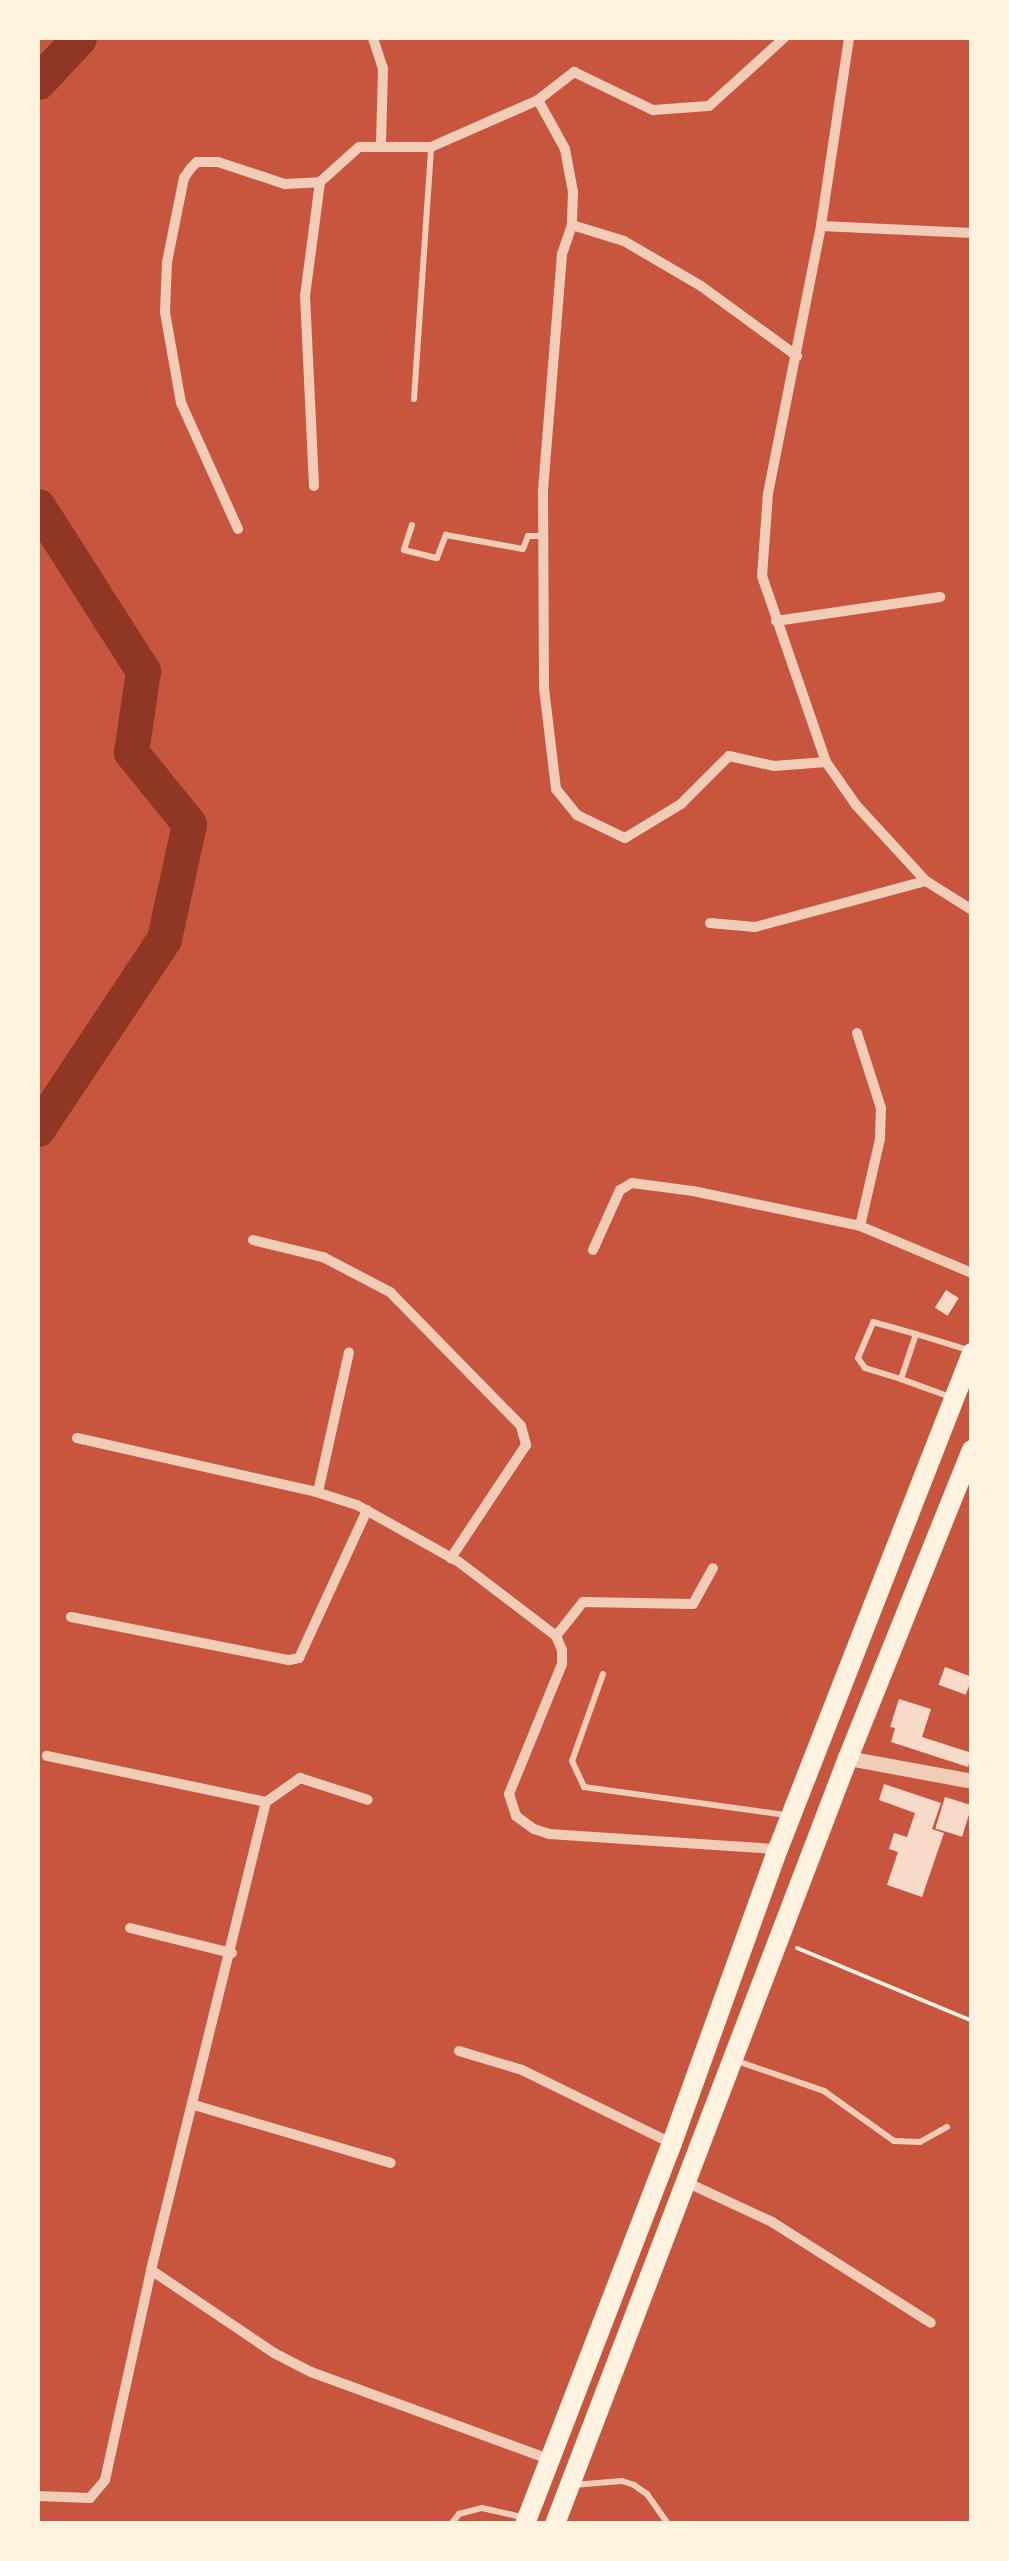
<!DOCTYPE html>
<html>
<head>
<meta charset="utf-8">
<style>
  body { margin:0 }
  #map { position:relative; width:1009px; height:2561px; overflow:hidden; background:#c8553d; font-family:Spectral,serif }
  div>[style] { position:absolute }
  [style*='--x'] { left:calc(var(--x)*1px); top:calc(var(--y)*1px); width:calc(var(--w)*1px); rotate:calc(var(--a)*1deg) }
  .river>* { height:35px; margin:-17.5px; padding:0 17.5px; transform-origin:17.5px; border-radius:17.5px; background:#8f3625 }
  .building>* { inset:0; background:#f7dbc8; transform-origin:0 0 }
  .path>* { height:4px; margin:-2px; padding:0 2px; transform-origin:2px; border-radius:2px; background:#fff3e0 }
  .service>* { height:6px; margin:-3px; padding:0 3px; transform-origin:3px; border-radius:3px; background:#f1ccb7 }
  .minor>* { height:10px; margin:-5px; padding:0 5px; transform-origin:5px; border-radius:5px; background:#f1ccb7 }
  .tertiary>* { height:15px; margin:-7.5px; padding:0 7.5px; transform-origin:7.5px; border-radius:7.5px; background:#f1ccb7 }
  .trunk>* { height:20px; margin:-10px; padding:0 10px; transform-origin:10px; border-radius:10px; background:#fff3e0 }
  span { translate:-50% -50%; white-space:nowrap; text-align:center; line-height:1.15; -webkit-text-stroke:9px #fff3e0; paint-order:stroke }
  .frame { position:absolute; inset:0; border:40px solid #fff3e0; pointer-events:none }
</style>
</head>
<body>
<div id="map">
  <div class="river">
    <div style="--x:38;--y:82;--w:60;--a:-47"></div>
    <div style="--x:38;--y:506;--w:196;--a:57.5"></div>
    <div style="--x:143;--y:671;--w:82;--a:98.4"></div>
    <div style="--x:131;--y:752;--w:92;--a:51.1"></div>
    <div style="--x:189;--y:824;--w:118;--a:102.3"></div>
    <div style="--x:164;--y:939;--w:228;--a:123.6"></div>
  </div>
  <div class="building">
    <div style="left:946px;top:1290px;width:15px;height:21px;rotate:32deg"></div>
    <div style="left:945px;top:1667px;width:29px;height:19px;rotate:20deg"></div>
    <div style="clip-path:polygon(899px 1699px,931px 1709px,922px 1737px,972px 1753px,968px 1767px,891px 1742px,895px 1728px,890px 1727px)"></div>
    <div style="clip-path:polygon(884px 1784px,941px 1803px,932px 1829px,944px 1833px,922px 1897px,887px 1885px,898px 1852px,889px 1849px,894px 1833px,907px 1837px,915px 1813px,879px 1800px)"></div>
    <div style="left:945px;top:1797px;width:28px;height:33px;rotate:17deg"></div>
  </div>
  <div class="path">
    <div style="--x:797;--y:1948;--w:190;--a:22.6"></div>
  </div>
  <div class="service">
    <div style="--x:414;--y:399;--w:252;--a:-86.1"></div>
    <div style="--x:412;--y:525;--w:26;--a:108"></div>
    <div style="--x:404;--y:550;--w:34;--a:14"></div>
    <div style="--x:437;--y:558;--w:25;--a:-69"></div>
    <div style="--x:446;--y:535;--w:78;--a:10.3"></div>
    <div style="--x:523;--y:549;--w:14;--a:-69"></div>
    <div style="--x:528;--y:536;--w:15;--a:0"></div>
    <div style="--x:901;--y:1379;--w:38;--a:-163"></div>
    <div style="--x:865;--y:1368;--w:12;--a:-125"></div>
    <div style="--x:858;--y:1358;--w:39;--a:-67"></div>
    <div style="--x:873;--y:1322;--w:45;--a:15.6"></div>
    <div style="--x:953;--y:1398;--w:55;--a:-159.9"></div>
    <div style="--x:901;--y:1379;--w:47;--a:-71.6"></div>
    <div style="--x:916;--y:1334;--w:54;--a:17.1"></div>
    <div style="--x:603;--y:1674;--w:92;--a:109.6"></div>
    <div style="--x:572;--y:1761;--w:29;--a:65"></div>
    <div style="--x:584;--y:1787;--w:203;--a:7.9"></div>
    <div style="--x:734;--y:2060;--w:95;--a:19"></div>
    <div style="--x:824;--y:2091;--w:86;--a:35.5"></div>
    <div style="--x:894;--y:2141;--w:26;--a:2"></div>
    <div style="--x:920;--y:2142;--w:31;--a:-29"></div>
    <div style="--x:573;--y:2485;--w:49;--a:-4.7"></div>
    <div style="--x:622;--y:2481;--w:13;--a:18"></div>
    <div style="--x:634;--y:2485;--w:16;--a:35"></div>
    <div style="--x:647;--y:2494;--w:37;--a:55"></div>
    <div style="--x:451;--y:2524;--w:13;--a:-51"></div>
    <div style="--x:459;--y:2514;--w:24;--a:-15"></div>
    <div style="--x:482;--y:2508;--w:45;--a:12.8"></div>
  </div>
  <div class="minor">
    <div style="--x:373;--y:38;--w:32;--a:72"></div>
    <div style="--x:383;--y:68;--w:79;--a:91.5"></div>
    <div style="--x:849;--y:38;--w:190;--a:98.5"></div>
    <div style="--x:821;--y:226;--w:272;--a:101.2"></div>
    <div style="--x:768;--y:493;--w:83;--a:94.1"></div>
    <div style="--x:762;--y:576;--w:197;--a:71"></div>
    <div style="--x:826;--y:762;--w:52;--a:55.1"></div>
    <div style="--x:856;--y:805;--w:103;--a:47.4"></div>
    <div style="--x:926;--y:881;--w:54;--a:32.2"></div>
    <div style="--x:538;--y:100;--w:56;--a:61.1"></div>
    <div style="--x:565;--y:149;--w:44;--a:79.5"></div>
    <div style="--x:573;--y:192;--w:33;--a:92"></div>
    <div style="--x:572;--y:225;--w:31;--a:109"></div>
    <div style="--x:562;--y:254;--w:239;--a:94.6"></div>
    <div style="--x:543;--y:492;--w:196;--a:89.7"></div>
    <div style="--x:544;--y:688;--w:102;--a:83.2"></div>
    <div style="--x:556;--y:789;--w:33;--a:51"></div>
    <div style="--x:577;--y:815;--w:53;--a:25.6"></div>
    <div style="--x:625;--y:838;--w:66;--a:-31.3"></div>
    <div style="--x:681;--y:804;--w:68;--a:-45"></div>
    <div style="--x:729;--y:756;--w:46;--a:12.5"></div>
    <div style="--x:774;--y:766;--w:52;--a:-4.4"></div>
    <div style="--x:572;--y:225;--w:54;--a:17.1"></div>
    <div style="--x:624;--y:241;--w:89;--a:30.3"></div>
    <div style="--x:701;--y:286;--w:119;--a:36.1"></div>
    <div style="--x:821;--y:226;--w:151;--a:2.7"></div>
    <div style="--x:314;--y:486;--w:190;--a:-92.7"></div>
    <div style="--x:305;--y:296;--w:115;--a:-82.5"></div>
    <div style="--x:238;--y:529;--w:138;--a:-114.3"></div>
    <div style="--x:181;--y:403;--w:92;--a:-100"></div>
    <div style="--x:165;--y:312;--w:50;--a:-87.7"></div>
    <div style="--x:167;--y:262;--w:86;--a:-78.6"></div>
    <div style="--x:184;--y:178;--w:12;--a:-55"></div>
    <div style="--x:191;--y:168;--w:8;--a:-45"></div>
    <div style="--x:197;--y:162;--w:21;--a:0"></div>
    <div style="--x:218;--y:162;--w:71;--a:18.2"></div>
    <div style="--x:285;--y:184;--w:35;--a:-3"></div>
    <div style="--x:320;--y:182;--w:52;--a:-41.9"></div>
    <div style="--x:359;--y:147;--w:72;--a:0"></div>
    <div style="--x:431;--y:147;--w:117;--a:-23.7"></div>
    <div style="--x:538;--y:100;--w:46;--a:-37.9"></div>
    <div style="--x:574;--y:72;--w:88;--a:25.7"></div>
    <div style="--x:653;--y:110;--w:56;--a:-4.1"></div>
    <div style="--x:709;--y:106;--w:101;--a:-42.2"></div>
    <div style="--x:776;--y:621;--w:166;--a:-8.3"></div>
    <div style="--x:710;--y:923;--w:45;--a:5.1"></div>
    <div style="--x:755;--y:927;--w:177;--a:-15.1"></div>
    <div style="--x:857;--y:1033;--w:79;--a:72.3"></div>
    <div style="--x:881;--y:1108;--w:31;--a:92"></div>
    <div style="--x:880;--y:1139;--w:89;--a:102.9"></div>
    <div style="--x:253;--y:1240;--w:72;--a:13.7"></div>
    <div style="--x:323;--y:1257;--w:76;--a:27.6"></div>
    <div style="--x:390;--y:1292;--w:187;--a:45.6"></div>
    <div style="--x:521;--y:1426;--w:20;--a:75"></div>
    <div style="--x:526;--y:1445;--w:136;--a:123.6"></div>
    <div style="--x:593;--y:1250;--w:66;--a:-65.8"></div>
    <div style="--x:620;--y:1190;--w:14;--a:-30"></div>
    <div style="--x:632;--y:1183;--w:62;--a:7.5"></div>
    <div style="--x:693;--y:1191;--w:171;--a:11.8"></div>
    <div style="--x:860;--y:1226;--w:121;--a:22.8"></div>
    <div style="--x:77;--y:1438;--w:242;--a:12.7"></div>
    <div style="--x:313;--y:1491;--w:46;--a:17.7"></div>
    <div style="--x:357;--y:1505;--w:117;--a:29.2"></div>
    <div style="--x:459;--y:1562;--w:122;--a:37.3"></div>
    <div style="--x:556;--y:1636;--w:15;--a:67"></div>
    <div style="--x:562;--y:1650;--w:14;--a:90"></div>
    <div style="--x:562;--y:1664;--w:140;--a:112.2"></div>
    <div style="--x:509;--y:1794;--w:23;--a:72"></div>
    <div style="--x:516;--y:1816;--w:22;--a:36"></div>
    <div style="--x:534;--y:1829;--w:16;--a:18"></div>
    <div style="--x:549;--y:1834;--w:228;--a:3.8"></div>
    <div style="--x:318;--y:1492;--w:143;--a:-77.5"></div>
    <div style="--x:71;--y:1617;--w:222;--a:11.2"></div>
    <div style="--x:289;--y:1660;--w:10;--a:-11"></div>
    <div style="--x:299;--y:1658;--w:163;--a:-65.3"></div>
    <div style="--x:556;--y:1636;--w:43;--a:-51.5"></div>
    <div style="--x:583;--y:1602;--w:110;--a:1"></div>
    <div style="--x:693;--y:1604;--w:41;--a:-60.9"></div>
    <div style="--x:266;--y:1802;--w:42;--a:-35.2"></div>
    <div style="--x:300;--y:1778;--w:71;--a:17.9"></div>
    <div style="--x:130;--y:1928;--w:105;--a:13.8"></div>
    <div style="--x:459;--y:2051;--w:66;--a:16.8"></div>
    <div style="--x:522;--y:2070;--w:166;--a:26.1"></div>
    <div style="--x:194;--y:2105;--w:205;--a:16.4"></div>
    <div style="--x:688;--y:2183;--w:93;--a:24.9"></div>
    <div style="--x:772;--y:2222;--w:188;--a:32.4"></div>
    <div style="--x:151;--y:2270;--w:148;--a:34"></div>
    <div style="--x:274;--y:2353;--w:42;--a:27.2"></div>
    <div style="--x:311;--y:2372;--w:253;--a:20.1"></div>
    <div style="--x:38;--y:2496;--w:52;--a:2.2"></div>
    <div style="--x:90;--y:2498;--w:23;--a:-50"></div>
    <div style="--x:105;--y:2480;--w:215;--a:-77.6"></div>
    <div style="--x:151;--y:2270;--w:482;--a:-76.2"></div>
    <div style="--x:266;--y:1802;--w:224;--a:-168.1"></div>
  </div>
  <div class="tertiary">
    <div style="--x:848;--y:1758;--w:126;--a:10.5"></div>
  </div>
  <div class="trunk">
    <div style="--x:525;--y:2524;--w:408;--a:-68.9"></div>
    <div style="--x:672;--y:2143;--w:313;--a:-70.2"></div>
    <div style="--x:778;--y:1849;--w:533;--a:-68.64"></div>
    <div style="--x:555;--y:2524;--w:820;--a:-69.07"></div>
    <div style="--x:848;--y:1758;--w:332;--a:-68.1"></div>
  </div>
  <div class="frame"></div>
</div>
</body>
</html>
